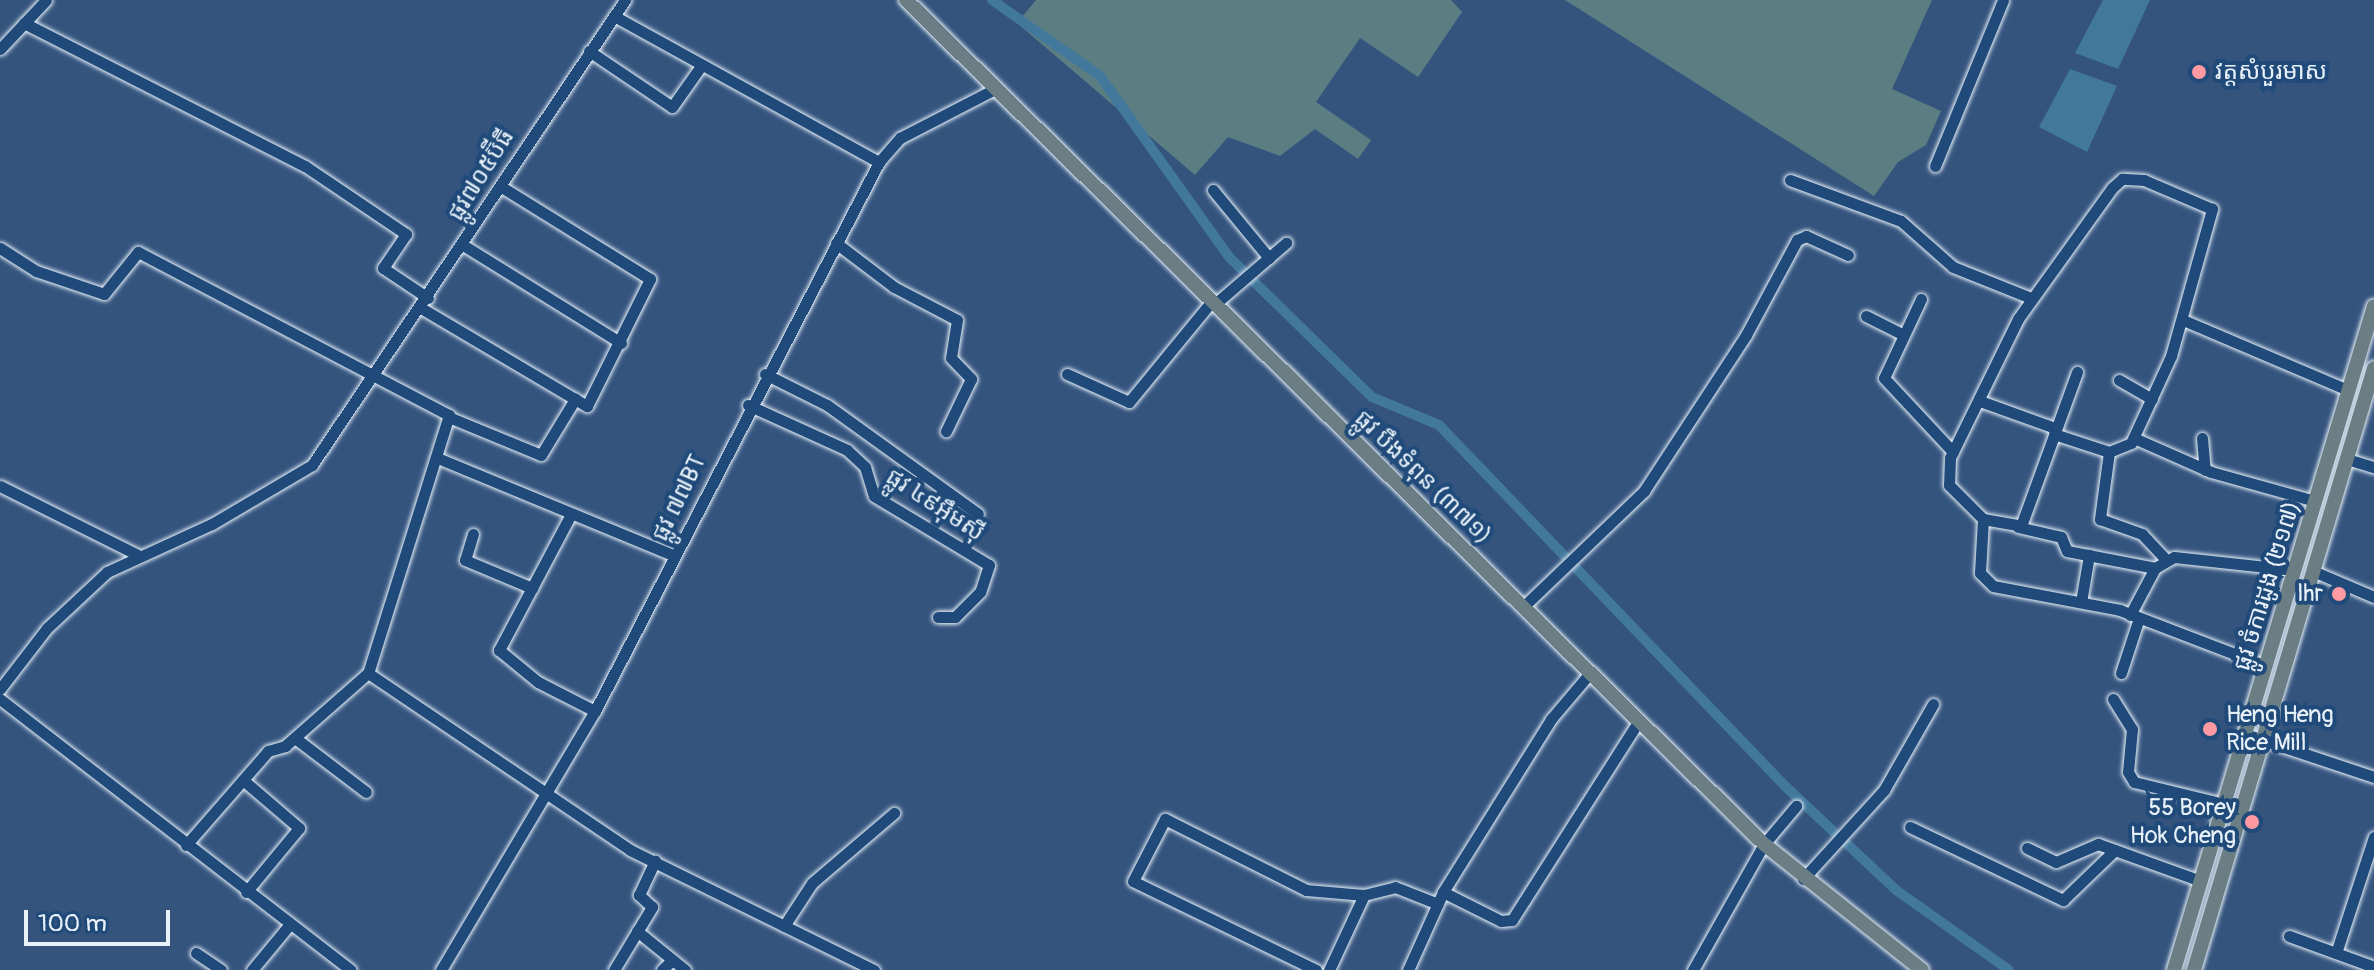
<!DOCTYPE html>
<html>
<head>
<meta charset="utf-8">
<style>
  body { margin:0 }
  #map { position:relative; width:2374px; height:970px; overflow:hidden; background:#34547e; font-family:Pangolin,"Noto Sans Khmer",sans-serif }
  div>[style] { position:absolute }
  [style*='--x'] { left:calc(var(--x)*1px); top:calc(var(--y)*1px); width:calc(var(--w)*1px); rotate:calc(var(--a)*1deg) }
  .green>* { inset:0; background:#5c7e83 }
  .water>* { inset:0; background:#41789c }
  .canal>* { height:10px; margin:-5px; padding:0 5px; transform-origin:5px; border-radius:5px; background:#41789c }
  .roads { filter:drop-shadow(0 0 2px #e8f1f8) drop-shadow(0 0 2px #e8f1f8) }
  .minor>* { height:11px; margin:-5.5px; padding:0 5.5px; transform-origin:5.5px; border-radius:5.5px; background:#1f4a7a }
  .major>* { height:14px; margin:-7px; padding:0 7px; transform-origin:7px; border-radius:7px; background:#6b7e84 }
  .dots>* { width:22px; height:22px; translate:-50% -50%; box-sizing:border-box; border:4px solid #1f4a7a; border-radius:50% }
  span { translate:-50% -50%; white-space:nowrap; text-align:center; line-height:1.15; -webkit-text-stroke:8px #1f4a7a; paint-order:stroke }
  .poi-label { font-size:24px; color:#e8f1f8 }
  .left { translate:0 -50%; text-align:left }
  .right { translate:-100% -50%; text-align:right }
  .street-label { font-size:24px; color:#e8f1f8 }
  .scale { position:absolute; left:24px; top:910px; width:146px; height:36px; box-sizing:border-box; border:4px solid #e8f1f8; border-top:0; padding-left:10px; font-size:24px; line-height:28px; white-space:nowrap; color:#e8f1f8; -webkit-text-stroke:6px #1f4a7a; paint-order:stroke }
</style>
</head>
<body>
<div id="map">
  <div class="green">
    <div style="clip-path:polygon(1036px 0,1451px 0,1462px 12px,1418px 77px,1360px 38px,1316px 102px,1371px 140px,1358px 159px,1315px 129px,1280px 156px,1228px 137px,1195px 175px,1017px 23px)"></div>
    <div style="clip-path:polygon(1565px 0,1932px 0,1892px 89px,1941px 111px,1926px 145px,1898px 162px,1874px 196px)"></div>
  </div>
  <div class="water">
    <div style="clip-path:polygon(2103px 0,2150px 0,2118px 69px,2075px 53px)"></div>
    <div style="clip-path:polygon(2070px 69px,2117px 86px,2087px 152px,2039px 127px)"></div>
  </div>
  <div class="canal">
    <div style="--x:992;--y:0;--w:132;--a:35.1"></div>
    <div style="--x:1100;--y:76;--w:224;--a:54.5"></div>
    <div style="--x:1230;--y:258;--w:199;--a:44.4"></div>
    <div style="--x:1372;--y:397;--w:73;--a:22.7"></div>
    <div style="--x:1439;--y:425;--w:500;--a:46.22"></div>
    <div style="--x:1785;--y:786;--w:152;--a:43.1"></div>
    <div style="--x:1896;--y:890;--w:138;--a:35.3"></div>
  </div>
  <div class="roads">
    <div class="minor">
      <div style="--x:614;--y:16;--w:303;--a:28.9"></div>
      <div style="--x:24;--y:23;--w:315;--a:27"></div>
      <div style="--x:305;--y:166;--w:122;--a:34"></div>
      <div style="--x:406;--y:234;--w:41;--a:124.1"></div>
      <div style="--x:383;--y:268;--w:54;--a:33.7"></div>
      <div style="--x:0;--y:49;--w:67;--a:-46.8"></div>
      <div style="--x:589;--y:51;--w:100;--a:34"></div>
      <div style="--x:672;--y:107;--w:50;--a:-54.7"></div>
      <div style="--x:1935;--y:166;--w:179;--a:-67.7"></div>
      <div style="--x:1790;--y:180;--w:118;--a:20.3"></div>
      <div style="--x:1901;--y:221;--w:69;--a:41.5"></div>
      <div style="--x:1953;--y:267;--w:84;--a:21.7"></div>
      <div style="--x:1213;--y:190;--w:88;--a:50.5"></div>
      <div style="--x:836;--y:243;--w:73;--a:37.2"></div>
      <div style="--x:894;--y:287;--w:71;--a:27.6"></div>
      <div style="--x:957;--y:320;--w:38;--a:99"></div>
      <div style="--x:951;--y:358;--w:29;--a:46"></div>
      <div style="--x:971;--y:379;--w:58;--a:115.7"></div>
      <div style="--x:463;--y:245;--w:186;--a:31.8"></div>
      <div style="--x:0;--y:248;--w:43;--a:32.6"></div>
      <div style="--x:36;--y:271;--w:72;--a:18.7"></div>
      <div style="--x:104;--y:294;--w:54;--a:-51"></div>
      <div style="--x:138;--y:252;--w:351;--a:27.7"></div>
      <div style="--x:449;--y:415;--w:270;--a:107.4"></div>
      <div style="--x:1921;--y:299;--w:87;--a:115.1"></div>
      <div style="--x:1884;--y:378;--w:101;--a:47"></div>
      <div style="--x:1215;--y:304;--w:94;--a:-40.7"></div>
      <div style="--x:421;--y:308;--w:193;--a:30.6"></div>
      <div style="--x:587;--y:406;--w:142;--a:-63.6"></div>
      <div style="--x:650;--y:279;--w:176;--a:-148.2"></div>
      <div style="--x:1866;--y:316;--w:42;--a:26.6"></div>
      <div style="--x:2183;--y:320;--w:179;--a:23"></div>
      <div style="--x:765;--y:374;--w:69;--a:26.6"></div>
      <div style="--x:827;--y:405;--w:186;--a:35.8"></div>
      <div style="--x:1067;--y:374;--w:68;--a:24.3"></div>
      <div style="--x:1129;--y:402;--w:131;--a:-50.6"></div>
      <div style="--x:2119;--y:380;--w:38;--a:30"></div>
      <div style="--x:1980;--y:401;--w:80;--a:19.8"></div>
      <div style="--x:748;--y:405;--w:109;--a:24.4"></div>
      <div style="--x:847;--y:450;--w:25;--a:43"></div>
      <div style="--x:865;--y:467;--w:30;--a:73"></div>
      <div style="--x:874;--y:496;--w:134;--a:31"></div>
      <div style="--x:989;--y:565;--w:28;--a:108"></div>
      <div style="--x:980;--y:592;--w:35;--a:135"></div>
      <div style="--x:955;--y:617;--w:17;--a:180"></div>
      <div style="--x:451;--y:418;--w:97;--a:22.3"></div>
      <div style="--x:541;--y:455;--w:66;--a:-58.7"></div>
      <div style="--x:2054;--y:434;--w:58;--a:18.1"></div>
      <div style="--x:2109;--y:452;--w:24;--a:-22"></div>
      <div style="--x:2131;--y:443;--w:96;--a:-65.3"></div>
      <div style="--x:2171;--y:356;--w:153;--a:-74.4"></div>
      <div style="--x:2212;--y:209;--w:74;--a:-156.9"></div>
      <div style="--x:2144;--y:180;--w:22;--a:-177"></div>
      <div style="--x:2122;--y:179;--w:13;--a:138"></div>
      <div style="--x:2112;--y:188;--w:161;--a:125.7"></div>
      <div style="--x:2018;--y:319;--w:155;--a:116.1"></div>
      <div style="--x:1950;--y:458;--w:27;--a:92"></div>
      <div style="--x:1949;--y:485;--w:48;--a:45"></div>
      <div style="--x:1983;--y:519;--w:54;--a:93.2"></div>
      <div style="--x:1980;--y:573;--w:18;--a:45"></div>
      <div style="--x:1993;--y:586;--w:129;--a:10.7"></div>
      <div style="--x:2120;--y:610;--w:156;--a:21"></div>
      <div style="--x:2134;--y:438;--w:84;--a:23.8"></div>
      <div style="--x:2211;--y:472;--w:108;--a:15.6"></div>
      <div style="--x:2202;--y:438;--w:32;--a:85"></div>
      <div style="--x:2109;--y:452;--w:68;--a:97.7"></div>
      <div style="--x:2100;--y:519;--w:45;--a:19.7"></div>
      <div style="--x:2142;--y:534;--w:34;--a:47"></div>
      <div style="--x:440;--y:459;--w:254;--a:22.4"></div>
      <div style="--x:2347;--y:459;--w:28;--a:17"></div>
      <div style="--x:0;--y:486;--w:154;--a:26.6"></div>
      <div style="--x:570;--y:516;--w:152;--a:117.9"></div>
      <div style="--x:499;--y:650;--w:50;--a:39.4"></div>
      <div style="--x:538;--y:682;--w:64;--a:27"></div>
      <div style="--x:1983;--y:519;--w:39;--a:10"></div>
      <div style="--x:2021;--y:526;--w:164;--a:-70"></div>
      <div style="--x:2018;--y:527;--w:44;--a:13.1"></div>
      <div style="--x:2061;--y:537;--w:15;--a:67"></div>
      <div style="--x:2067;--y:551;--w:90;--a:10.9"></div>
      <div style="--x:473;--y:534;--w:27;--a:107"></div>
      <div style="--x:465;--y:560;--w:73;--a:22.7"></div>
      <div style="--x:2313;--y:571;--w:66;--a:23.1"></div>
      <div style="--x:2081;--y:602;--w:48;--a:-80.3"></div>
      <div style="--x:1523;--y:607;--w:168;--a:-43.8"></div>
      <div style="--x:1644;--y:491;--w:186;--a:-56.8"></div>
      <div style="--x:1746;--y:335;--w:108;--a:-61.8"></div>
      <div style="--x:1797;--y:240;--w:10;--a:-24"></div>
      <div style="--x:1806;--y:236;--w:46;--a:24.3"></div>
      <div style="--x:2130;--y:615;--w:53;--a:-62"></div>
      <div style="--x:2155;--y:568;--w:22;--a:-30"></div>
      <div style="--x:2174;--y:557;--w:121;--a:6.2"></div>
      <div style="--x:2121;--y:673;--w:58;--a:-71.9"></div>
      <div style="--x:0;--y:689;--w:77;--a:-52.4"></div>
      <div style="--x:47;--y:628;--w:82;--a:-43"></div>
      <div style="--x:107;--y:572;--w:115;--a:-24.6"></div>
      <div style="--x:212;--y:524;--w:116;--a:-30.5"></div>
      <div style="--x:312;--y:465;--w:561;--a:-56.05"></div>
      <div style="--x:0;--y:699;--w:443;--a:37.7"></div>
      <div style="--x:2113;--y:699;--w:36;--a:58"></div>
      <div style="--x:2132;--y:729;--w:43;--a:95.3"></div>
      <div style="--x:2128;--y:772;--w:12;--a:59"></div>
      <div style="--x:2134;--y:782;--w:93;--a:13.7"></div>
      <div style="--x:2245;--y:734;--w:136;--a:18.4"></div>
      <div style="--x:295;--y:738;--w:89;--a:37.3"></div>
      <div style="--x:243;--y:780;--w:74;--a:40.6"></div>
      <div style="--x:299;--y:828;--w:83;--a:129.6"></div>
      <div style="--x:1910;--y:827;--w:170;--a:25.5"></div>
      <div style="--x:2063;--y:900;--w:72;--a:-43.9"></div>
      <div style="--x:186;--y:845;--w:125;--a:-48.9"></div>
      <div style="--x:268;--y:751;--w:18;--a:-16"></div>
      <div style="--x:285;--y:746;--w:111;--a:-41.3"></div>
      <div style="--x:368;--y:673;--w:316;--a:34"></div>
      <div style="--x:630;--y:850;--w:272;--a:26.2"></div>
      <div style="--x:2027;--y:848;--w:32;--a:26"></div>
      <div style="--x:2056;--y:862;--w:46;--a:-23.2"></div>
      <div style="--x:2098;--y:844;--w:109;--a:19.8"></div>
      <div style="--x:1803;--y:879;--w:120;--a:-47.7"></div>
      <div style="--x:1884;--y:790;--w:99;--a:-60.3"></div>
      <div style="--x:1443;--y:892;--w:65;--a:26.6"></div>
      <div style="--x:1501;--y:921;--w:11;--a:-5"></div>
      <div style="--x:1512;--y:920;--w:236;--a:-57.5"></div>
      <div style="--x:784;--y:926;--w:51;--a:-56.9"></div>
      <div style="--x:812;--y:883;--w:108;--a:-40.5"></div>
      <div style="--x:637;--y:931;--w:62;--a:39.1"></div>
      <div style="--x:2289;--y:936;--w:90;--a:20"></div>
      <div style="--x:196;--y:953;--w:30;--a:34"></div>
      <div style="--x:2336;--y:953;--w:122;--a:-71.9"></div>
      <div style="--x:252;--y:970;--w:60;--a:-50.4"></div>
      <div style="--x:441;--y:970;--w:301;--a:-59.3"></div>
      <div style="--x:595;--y:711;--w:618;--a:-62.65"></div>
      <div style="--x:879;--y:162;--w:32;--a:-49"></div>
      <div style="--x:900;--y:138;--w:107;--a:-27.3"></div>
      <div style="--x:614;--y:970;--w:74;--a:-58.9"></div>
      <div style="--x:652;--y:907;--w:18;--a:-137"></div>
      <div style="--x:639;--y:895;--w:38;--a:-65"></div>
      <div style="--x:662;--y:970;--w:14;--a:-45"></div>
      <div style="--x:1316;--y:970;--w:203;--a:-154.1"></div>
      <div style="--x:1133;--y:881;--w:70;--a:-62.7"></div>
      <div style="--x:1165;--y:819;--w:158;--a:26.7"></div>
      <div style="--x:1306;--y:890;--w:58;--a:4.9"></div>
      <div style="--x:1364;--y:895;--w:32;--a:-14"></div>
      <div style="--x:1395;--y:887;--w:46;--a:21.6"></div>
      <div style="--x:1329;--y:970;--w:83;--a:-65"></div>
      <div style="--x:1408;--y:970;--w:85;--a:-65.8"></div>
      <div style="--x:1443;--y:892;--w:204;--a:-58"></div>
      <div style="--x:1551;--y:719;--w:60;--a:-49.7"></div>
      <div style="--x:1693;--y:970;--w:145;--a:-60.6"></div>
      <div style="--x:1764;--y:844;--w:50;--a:-49.9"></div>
    </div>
    <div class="major">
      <div style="--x:906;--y:0;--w:1204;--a:44.53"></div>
      <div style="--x:1764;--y:844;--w:202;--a:38.6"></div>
      <div style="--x:2174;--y:970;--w:693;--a:-73.24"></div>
      <div style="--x:2194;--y:970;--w:628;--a:-73.35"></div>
    </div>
  </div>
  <div class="dots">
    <div style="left:2199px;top:72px;background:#ff9aa2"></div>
    <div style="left:2339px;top:594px;background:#ff9aa2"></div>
    <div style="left:2210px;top:729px;background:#ff9aa2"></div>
    <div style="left:2252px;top:822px;background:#ff9aa2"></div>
  </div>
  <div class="poi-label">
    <span class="left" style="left:2215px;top:72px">វត្តសំបួរមាស</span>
    <span class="right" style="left:2323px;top:594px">lhr</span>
    <span class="left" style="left:2226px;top:729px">Heng Heng<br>Rice Mill</span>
    <span class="right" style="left:2236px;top:822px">55 Borey<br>Hok Cheng</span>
  </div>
  <div class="street-label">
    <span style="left:481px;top:175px;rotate:-58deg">ផ្លូវ៧០៥ប៊ីធី</span>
    <span style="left:1423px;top:477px;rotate:44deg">ផ្លូវ បឹងទំពុន (៣៧១)</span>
    <span style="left:679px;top:498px;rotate:-64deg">ផ្លូវ ៧៧BT</span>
    <span style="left:935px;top:505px;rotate:33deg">ផ្លូវ ៤៩អ៊ឹមស៊ី</span>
    <span style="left:2267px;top:586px;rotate:-73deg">ផ្លូវ ចំការដូង (២១៧)</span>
  </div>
  <div class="scale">100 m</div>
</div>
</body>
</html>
